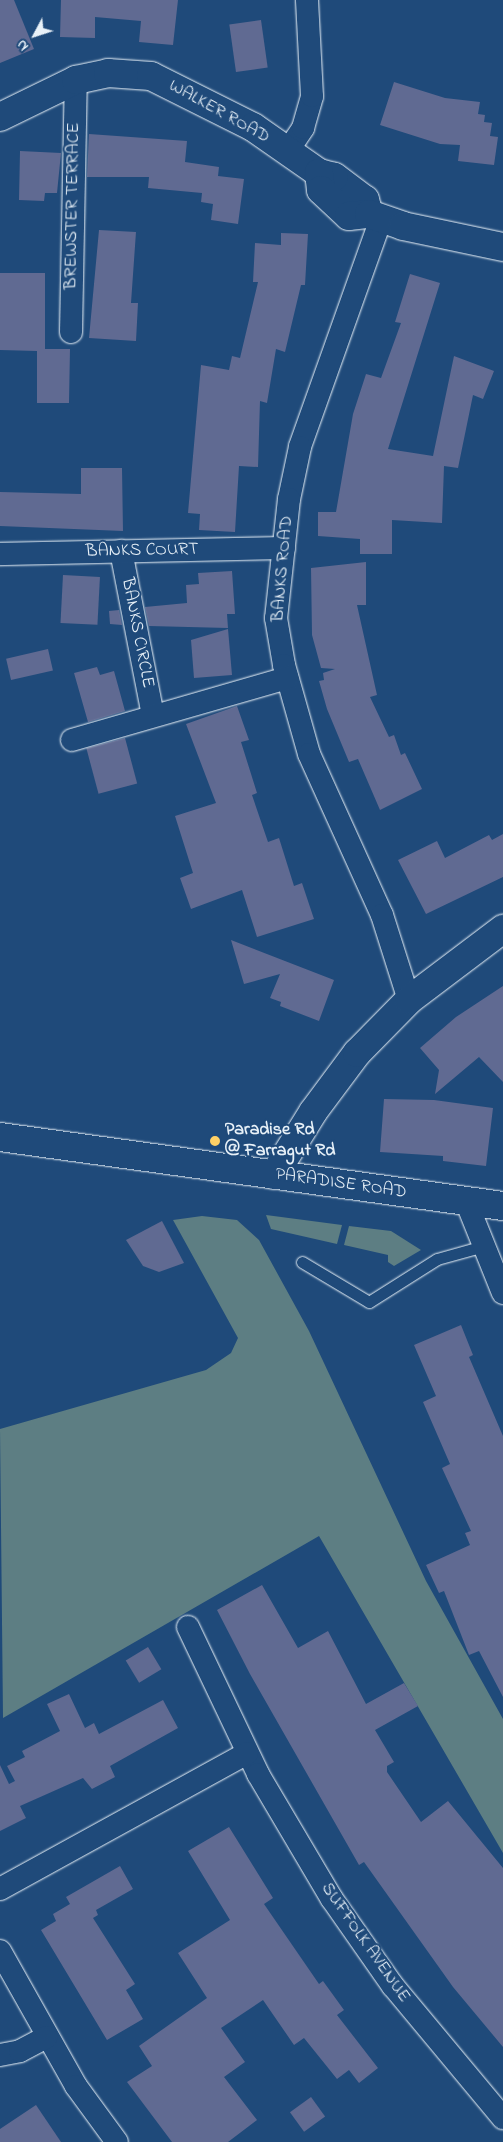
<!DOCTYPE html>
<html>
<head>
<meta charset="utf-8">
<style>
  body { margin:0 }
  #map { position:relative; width:503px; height:2142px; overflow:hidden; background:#1f4a7a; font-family:"Indie Flower",sans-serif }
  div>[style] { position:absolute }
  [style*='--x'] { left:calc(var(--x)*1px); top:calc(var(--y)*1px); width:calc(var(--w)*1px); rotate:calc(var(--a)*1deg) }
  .green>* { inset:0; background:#5d7e83 }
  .building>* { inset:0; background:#606a92; transform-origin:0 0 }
  .roads { filter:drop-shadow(0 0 1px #e8f1f8) drop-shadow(0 0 1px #e8f1f8) }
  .service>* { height:11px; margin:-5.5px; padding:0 5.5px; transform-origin:5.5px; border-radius:5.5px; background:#1f4a7a }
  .minor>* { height:22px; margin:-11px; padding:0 11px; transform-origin:11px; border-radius:11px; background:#1f4a7a }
  .tertiary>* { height:28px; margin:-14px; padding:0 14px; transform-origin:14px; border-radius:14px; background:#1f4a7a }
  .trunk>* { height:28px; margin:-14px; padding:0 14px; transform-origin:14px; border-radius:14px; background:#1f4a7a }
  .dots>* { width:14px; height:14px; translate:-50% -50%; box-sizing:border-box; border:2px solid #1f4a7a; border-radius:50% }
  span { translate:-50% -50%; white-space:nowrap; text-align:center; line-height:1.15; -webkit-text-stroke:4px #1f4a7a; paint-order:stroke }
  .street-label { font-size:18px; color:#e8f1f8 }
  .poi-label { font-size:18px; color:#e8f1f8; font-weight:700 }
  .left { translate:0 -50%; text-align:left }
  .north { position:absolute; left:10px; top:10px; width:50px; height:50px; -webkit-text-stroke:4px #1f4a7a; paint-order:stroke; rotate:230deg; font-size:14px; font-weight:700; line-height:20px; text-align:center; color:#e8f1f8 }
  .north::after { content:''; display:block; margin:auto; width:18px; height:22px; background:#e8f1f8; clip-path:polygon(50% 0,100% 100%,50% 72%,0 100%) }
</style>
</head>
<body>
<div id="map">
  <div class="green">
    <div style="clip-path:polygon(266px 1215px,342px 1225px,337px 1244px,271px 1229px)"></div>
    <div style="clip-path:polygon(202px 1216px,237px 1220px,259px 1240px,309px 1331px,426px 1581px,503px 1719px,503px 1853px,319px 1536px,3px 1718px,0 1429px,206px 1370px,231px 1353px,238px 1338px,173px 1220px)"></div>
    <div style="clip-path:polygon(349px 1226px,391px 1231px,421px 1250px,394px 1266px,388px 1262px,388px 1255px,344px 1245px)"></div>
  </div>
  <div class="building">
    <div style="clip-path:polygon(0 0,14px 0,34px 49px,0 63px)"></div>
    <div style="clip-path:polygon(61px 0,178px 0,173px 45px,139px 42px,141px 21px,95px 17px,95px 38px,60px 37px)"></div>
    <div style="left:261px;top:20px;width:48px;height:32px;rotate:82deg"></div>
    <div style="clip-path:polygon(394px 82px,445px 98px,480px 102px,478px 114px,485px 115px,484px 122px,492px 123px,490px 136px,498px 137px,494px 165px,458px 161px,460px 145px,440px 144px,380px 125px)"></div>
    <div style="clip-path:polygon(89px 134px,187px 141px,185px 162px,219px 167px,218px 176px,244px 179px,238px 224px,211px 220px,213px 204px,201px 202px,202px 193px,148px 188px,149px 177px,87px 177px)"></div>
    <div style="clip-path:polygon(20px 151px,61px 153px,57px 193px,45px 193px,44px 201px,19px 200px)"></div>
    <div style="clip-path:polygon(99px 230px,136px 232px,131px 303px,138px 303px,136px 341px,89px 338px)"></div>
    <div style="clip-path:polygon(281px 233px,308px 234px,305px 285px,301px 285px,285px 352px,276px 349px,267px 403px,260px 401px,258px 467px,239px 466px,235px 532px,199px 530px,200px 514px,188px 513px,201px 365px,229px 370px,232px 356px,240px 358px,258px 282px,253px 282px,255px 243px,281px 245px)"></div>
    <div style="clip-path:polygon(0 273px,45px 273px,45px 349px,70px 349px,69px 403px,37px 403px,37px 351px,0 350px)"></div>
    <div style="clip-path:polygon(410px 274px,440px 283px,388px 449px,433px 456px,454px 356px,494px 371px,483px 399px,473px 395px,458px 468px,444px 466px,442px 523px,392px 520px,392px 554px,360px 554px,360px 539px,318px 536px,318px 512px,336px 512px,353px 414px,366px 374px,381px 378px,401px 323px,395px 322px)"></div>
    <div style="clip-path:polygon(81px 468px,122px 468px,123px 531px,0 526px,0 492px,81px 494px)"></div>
    <div style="clip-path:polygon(366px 562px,366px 605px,357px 605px,377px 695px,370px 697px,389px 737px,394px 735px,401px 755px,405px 753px,422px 789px,380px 810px,358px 759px,349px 762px,327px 709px,319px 681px,324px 680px,323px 673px,335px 669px,321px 668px,312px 635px,311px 568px)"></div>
    <div style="clip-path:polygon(232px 571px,235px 614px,227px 614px,228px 628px,149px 626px,145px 607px,187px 603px,186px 585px,199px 584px,198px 573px)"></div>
    <div style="left:63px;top:575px;width:37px;height:48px;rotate:3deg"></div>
    <div style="clip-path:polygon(119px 610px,122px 625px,110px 624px,109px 611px)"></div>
    <div style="clip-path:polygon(228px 629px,232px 675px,194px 678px,191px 640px)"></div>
    <div style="left:48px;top:649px;width:22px;height:43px;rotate:77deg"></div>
    <div style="clip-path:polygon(97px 667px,100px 675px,114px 671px,125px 711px,88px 722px,74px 673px)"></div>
    <div style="clip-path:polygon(237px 706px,249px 740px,241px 742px,257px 793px,252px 795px,268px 842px,279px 838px,294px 886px,302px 883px,314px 919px,257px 937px,242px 890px,191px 909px,180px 878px,193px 873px,175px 816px,216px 803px,186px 724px)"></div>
    <div style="left:125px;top:738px;width:47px;height:40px;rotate:75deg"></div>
    <div style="clip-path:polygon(503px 834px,503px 877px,426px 914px,398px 860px,437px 841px,445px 858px,489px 835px,492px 840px)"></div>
    <div style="clip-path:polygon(231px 940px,334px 980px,319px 1021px,280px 1006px,281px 1002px,270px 998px,280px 974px,244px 984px)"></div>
    <div style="clip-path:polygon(503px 986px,503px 1082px,479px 1057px,435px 1094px,439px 1070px,420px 1048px,456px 1017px)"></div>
    <div style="clip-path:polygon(384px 1099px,434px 1100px,493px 1108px,486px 1166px,443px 1161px,443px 1156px,380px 1152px)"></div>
    <div style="clip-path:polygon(162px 1221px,184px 1263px,159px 1272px,143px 1266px,126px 1240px)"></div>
    <div style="clip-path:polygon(461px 1325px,473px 1355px,469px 1357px,503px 1436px,503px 1697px,479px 1651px,469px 1655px,444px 1591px,439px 1593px,426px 1565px,470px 1545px,465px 1533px,471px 1531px,442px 1468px,450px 1464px,423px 1402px,436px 1396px,414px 1345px)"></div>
    <div style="clip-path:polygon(262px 1585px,298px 1648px,328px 1631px,366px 1704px,404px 1683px,418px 1706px,375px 1730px,394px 1762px,387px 1766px,387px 1772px,421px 1822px,448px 1801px,503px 1868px,503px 2047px,453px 1987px,364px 1862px,359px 1865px,250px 1674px,217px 1610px)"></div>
    <div style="left:148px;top:1647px;width:26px;height:26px;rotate:59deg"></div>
    <div style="clip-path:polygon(69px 1694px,85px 1728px,94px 1723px,99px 1734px,163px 1700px,178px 1728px,110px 1766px,115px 1777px,92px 1789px,83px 1778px,20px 1806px,26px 1818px,0 1831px,0 1765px,9px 1784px,15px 1781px,7px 1766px,25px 1757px,22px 1751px,60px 1731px,47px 1704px)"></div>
    <div style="clip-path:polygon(229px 1827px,273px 1898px,264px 1904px,319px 1984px,323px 1981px,344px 2010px,337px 2015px,378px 2068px,359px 2083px,349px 2070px,337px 2079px,304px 2038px,294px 2045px,263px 2000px,221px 2028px,245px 2062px,224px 2077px,257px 2120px,228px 2142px,172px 2142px,127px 2082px,152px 2066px,139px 2046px,207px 1998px,178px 1953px,230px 1920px,188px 1851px)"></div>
    <div style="clip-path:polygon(120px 1866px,133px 1889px,96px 1910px,98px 1915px,93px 1918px,135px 1984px,126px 1990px,143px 2019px,107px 2040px,41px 1930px,56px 1921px,53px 1914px,70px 1904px,66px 1897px)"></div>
    <div style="left:311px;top:2097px;width:24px;height:26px;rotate:54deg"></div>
    <div style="clip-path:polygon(36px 2105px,61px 2142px,0 2142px,0 2129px)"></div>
  </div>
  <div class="roads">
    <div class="service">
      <div style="--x:302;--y:1262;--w:78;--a:30.8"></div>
      <div style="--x:369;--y:1302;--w:80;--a:-32.3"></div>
      <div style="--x:437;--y:1259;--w:49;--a:-15.5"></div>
    </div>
    <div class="minor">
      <div style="--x:287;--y:152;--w:29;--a:-56"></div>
      <div style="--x:303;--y:128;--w:33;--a:-74"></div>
      <div style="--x:312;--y:96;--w:96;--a:-93"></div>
      <div style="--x:381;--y:219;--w:242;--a:109.6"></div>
      <div style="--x:300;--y:447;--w:53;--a:101.9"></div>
      <div style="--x:289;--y:499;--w:120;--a:96.2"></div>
      <div style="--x:276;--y:618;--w:48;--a:80.3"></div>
      <div style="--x:284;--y:665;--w:92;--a:74.3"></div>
      <div style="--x:309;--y:754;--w:177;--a:65.6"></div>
      <div style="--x:382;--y:915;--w:89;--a:72.4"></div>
      <div style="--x:71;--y:332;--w:252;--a:-88.9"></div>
      <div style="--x:121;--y:551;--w:167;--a:79"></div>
      <div style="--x:0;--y:554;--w:284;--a:-1.2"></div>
      <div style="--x:72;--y:740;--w:224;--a:-16.1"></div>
      <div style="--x:466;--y:1201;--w:99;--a:68.1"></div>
      <div style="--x:188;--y:1627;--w:163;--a:64.5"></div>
      <div style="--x:258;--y:1774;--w:145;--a:59.4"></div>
      <div style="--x:332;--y:1899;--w:106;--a:55"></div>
      <div style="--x:393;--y:1986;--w:172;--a:50.2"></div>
      <div style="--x:0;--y:1889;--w:282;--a:-28.8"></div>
      <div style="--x:0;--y:1951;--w:155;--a:60.6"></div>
      <div style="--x:76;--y:2086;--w:69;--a:53.8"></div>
      <div style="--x:0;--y:2055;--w:20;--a:-11"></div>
      <div style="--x:20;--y:2051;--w:30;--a:-28"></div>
    </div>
    <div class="tertiary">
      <div style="--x:0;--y:117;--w:85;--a:-26"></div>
      <div style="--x:76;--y:80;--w:33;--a:-12"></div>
      <div style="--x:108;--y:73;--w:43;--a:4"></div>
      <div style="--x:151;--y:76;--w:114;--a:26.6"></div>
      <div style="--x:253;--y:127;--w:80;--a:34.9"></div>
      <div style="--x:369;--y:214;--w:15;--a:-106"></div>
      <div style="--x:365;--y:200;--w:39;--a:-143"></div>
      <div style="--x:334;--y:177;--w:16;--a:-165"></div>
      <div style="--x:319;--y:173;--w:17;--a:83"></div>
      <div style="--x:321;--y:190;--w:38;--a:43"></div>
      <div style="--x:349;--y:216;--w:20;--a:-6"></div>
      <div style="--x:369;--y:214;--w:36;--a:19"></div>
      <div style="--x:403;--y:226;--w:102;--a:11.9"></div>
      <div style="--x:274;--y:1175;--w:74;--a:-58.2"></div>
      <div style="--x:313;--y:1112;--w:74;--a:-53.3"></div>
      <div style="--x:357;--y:1053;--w:74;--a:-45.5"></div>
      <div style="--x:409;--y:1000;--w:118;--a:-37.1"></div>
    </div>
    <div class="trunk">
      <div style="--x:0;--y:1137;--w:508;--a:7.81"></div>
    </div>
  </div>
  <div class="dots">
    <div style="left:215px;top:1141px;background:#ffd166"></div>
  </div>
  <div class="street-label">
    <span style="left:219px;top:112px;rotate:29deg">WALKER ROAD</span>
    <span style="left:73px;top:206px;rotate:-89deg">BREWSTER TERRACE</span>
    <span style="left:142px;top:551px;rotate:-1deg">BANKS COURT</span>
    <span style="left:283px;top:569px;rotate:-85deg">BANKS ROAD</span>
    <span style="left:137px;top:633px;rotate:79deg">BANKS CIRCLE</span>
    <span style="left:341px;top:1184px;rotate:8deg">PARADISE ROAD</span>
    <span style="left:365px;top:1943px;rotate:55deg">SUFFOLK AVENUE</span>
  </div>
  <div class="poi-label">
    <span class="left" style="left:225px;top:1141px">Paradise Rd<br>@ Farragut Rd</span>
  </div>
  <div class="north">N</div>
</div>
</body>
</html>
